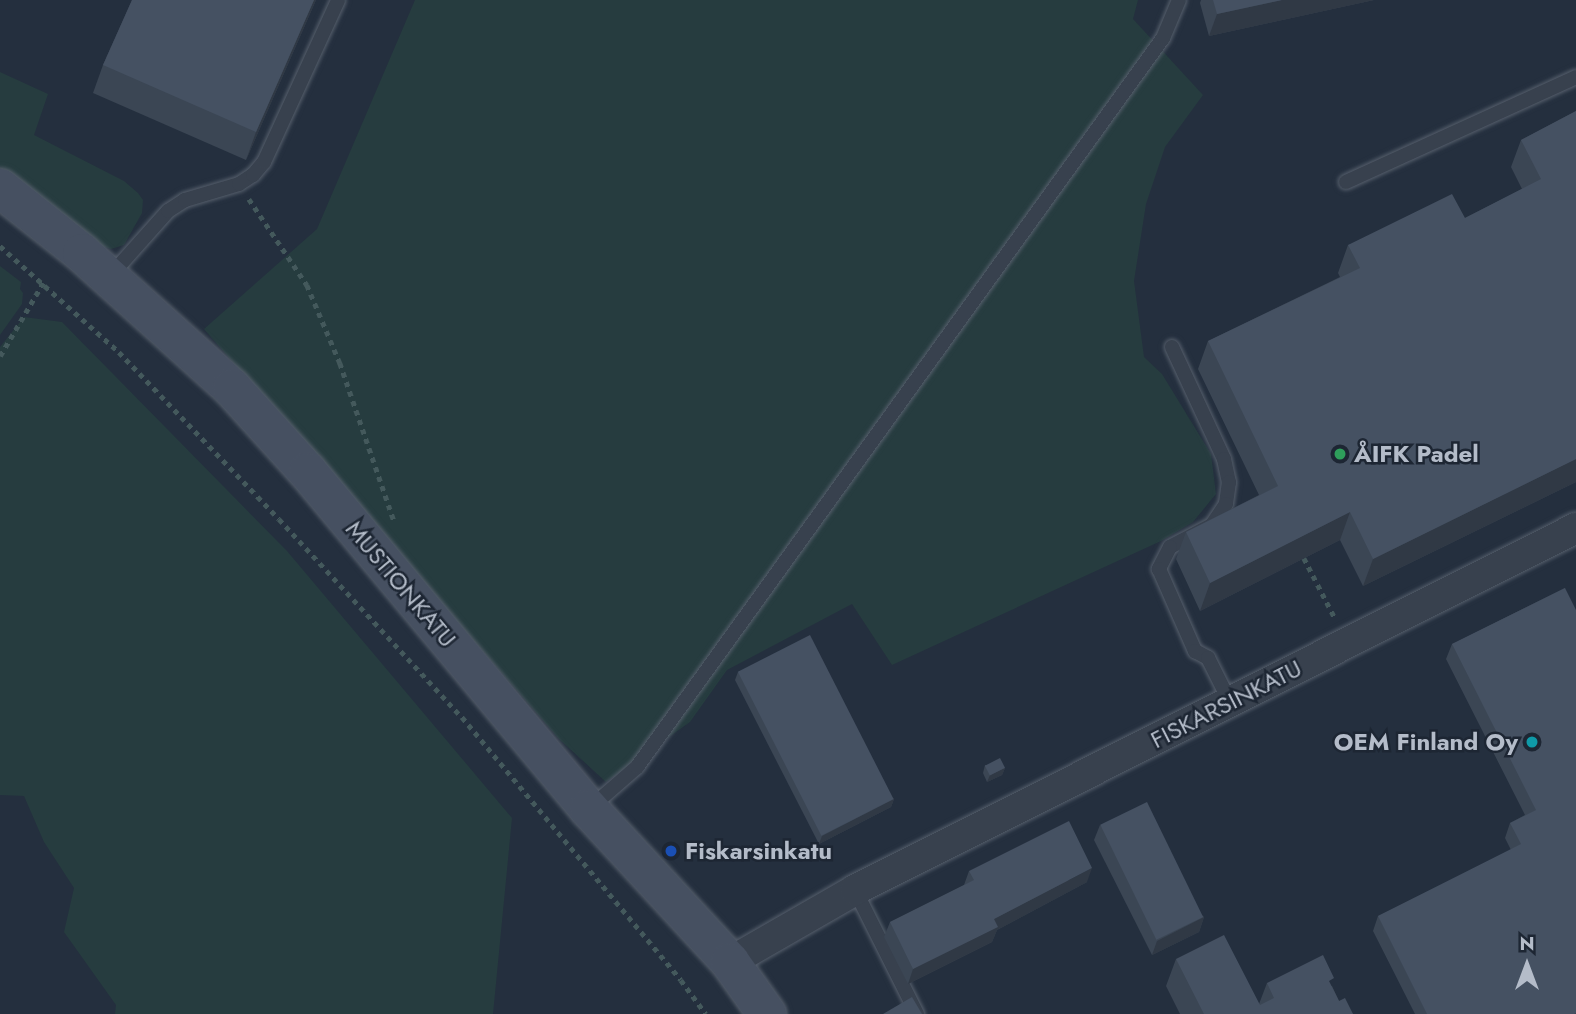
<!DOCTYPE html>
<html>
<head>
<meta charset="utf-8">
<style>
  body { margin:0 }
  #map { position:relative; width:1576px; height:1014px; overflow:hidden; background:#242f3e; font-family:Jost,sans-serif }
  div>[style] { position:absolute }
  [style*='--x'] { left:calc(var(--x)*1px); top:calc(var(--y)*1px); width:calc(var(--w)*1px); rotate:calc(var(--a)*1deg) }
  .green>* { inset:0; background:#263c3f }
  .path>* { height:4.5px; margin-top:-2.25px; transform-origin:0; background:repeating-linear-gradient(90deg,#44595c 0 5px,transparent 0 10px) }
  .roads { filter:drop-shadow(0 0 2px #565f6c) drop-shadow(0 0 2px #565f6c) }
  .lane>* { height:14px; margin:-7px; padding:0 7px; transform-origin:7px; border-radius:7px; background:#38414e }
  .street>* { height:30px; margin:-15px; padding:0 15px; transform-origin:15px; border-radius:15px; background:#38414e }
  .secondary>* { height:38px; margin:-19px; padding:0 19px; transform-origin:19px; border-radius:19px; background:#465061 }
  .wall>* { inset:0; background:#3b4654 }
  .shaded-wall>* { inset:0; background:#303945 }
  .building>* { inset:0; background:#455162; transform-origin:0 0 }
  .dots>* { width:19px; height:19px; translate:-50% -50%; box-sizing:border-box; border:4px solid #1d2633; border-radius:50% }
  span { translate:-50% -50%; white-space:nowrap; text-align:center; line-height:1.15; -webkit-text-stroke:5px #1d2633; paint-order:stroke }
  .poi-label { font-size:24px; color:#b4bcc9; font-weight:700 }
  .left { translate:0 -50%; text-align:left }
  .right { translate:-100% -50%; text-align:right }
  .street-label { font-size:24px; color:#b4bcc9 }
  .north { position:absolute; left:1492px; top:930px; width:70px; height:70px; -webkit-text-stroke:5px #1d2633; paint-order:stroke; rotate:0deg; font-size:19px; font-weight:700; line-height:28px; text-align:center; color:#b4bcc9 }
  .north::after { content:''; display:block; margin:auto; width:24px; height:32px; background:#b4bcc9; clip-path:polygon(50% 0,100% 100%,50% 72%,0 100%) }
</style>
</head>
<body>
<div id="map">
  <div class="green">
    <div style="clip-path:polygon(415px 0,1138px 0,1133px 19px,1203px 95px,1165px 147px,1146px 204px,1134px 281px,1144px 357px,1162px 374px,1211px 454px,1216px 494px,1193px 522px,1161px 541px,892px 665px,852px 604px,727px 670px,690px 722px,606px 782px,558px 738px,204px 329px,317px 229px)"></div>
    <div style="clip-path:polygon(0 72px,48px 94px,34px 135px,124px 181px,138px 193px,143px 200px,142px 213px,124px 245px,111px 249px,96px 244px,0 168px)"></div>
    <div style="clip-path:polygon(0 266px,21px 282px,20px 289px,23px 293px,22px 304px,0 335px)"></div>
    <div style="clip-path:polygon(24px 317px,62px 322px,287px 551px,512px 818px,493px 1014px,115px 1014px,116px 1005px,64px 932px,74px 888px,44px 842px,24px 796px,0 795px,0 347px)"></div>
  </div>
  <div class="path">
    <div style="--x:249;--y:199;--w:104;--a:56"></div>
    <div style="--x:307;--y:285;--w:85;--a:67.1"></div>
    <div style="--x:340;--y:363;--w:167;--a:71.1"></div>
    <div style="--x:0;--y:246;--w:159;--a:41.7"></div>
    <div style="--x:119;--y:352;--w:231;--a:46.2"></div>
    <div style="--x:279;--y:519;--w:270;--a:47.3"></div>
    <div style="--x:462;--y:717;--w:342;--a:50.2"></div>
    <div style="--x:681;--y:980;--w:42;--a:53.7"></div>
    <div style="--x:0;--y:356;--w:85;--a:-59.5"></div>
    <div style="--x:1304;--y:558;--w:68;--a:62.7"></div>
  </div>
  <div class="roads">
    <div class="lane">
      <div style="--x:1346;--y:182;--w:253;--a:-24.5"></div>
      <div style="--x:110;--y:276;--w:87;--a:-48.3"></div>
      <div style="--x:168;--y:211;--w:20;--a:-33"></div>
      <div style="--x:185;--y:200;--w:56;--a:-16.5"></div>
      <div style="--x:239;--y:184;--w:17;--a:-33"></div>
      <div style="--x:253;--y:175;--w:17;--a:-50"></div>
      <div style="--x:264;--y:162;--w:178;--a:-65.4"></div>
      <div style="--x:1172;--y:347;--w:123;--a:65.1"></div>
      <div style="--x:1224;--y:459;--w:24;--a:78"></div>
      <div style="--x:1229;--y:482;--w:22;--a:98"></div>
      <div style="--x:1226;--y:504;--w:25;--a:124"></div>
      <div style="--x:1212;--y:525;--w:47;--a:152.4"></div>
      <div style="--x:1170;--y:547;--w:25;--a:117"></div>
      <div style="--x:1159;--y:569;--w:90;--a:66.3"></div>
      <div style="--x:1195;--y:651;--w:15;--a:28"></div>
      <div style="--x:1208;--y:658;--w:49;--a:63.4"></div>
      <div style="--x:590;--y:808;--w:62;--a:-41.1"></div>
      <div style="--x:637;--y:767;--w:899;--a:-54.19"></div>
      <div style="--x:1163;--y:38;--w:41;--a:-67.2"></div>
      <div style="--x:855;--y:890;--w:139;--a:63.4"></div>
    </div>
    <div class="street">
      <div style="--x:730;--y:962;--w:144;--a:-29.9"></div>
      <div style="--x:855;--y:890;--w:807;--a:-26.66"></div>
    </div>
    <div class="secondary">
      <div style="--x:0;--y:188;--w:105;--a:38.4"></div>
      <div style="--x:82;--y:253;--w:202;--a:42"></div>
      <div style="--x:232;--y:388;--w:113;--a:47.9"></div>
      <div style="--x:308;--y:472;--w:439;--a:50.2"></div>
      <div style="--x:589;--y:809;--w:208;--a:47.3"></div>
      <div style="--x:730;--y:962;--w:64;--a:54.6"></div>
    </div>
  </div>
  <div class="wall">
    <div style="clip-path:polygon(132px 0,316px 0,246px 160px,93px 93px,103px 65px)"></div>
    <div style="clip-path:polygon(1201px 0,1374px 0,1209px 36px,1200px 3px)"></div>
    <div style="clip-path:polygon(1576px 111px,1576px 482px,1363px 586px,1340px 540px,1200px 611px,1176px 559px,1186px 532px,1259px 495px,1198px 369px,1208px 341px,1340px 277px,1338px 273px,1348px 245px,1465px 218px,1522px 189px,1511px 167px,1521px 140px)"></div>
    <div style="clip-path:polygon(1565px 588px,1576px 1014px,1415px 1014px,1373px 931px,1378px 916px,1511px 850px,1505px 838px,1510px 823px,1525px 815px,1446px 659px,1452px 644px)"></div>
    <div style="clip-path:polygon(738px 672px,894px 799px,891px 807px,819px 844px,735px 680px)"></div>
    <div style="clip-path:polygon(985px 765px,1005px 768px,1002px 775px,987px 782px,983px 773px)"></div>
    <div style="clip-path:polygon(1100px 825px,1204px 917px,1199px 932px,1152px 955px,1094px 840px)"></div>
    <div style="clip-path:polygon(969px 871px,1087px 882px,997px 930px,992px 942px,908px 984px,884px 937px,890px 922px,964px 885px)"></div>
    <div style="clip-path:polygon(1176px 959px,1259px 1004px,1267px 983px,1332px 986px,1339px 1001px,1353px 1014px,1180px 1014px,1166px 986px)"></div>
  </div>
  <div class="shaded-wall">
    <div style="clip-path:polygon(314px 0,316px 0,246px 160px,256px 132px)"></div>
    <div style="clip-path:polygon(1282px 0,1374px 0,1209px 36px,1217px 14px)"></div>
    <div style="clip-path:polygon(1576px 459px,1576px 482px,1363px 586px,1373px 559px)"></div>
    <div style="clip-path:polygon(1350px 512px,1340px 540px,1200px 611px,1210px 583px)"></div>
    <div style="clip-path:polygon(1005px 768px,1002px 775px,987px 782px,990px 775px)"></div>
    <div style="clip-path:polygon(894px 799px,891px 807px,819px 844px,822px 836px)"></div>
    <div style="clip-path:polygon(1092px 868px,1087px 882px,997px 930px,992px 942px,908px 984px,913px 969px,994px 919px)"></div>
    <div style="clip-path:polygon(1204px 917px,1199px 932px,1152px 955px,1157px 941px)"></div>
  </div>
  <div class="building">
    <div style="clip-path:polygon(132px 0,314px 0,256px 132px,103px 65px)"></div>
    <div style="clip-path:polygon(1213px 0,1282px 0,1217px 14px)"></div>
    <div style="clip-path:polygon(1576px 111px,1576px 459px,1373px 559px,1350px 512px,1210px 583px,1186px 532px,1278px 486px,1208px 341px,1360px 268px,1348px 245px,1452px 194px,1465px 218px,1541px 179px,1521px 140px)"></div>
    <div style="clip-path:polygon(1565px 588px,1576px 610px,1576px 1013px,1574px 1014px,1427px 1014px,1378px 916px,1521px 844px,1510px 823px,1536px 810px,1452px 644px)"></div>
    <div style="left:810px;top:635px;width:184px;height:81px;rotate:63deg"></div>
    <div style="left:1000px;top:758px;width:11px;height:17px;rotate:63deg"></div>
    <div style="left:1147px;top:802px;width:128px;height:52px;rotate:64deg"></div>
    <div style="clip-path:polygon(1069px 821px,1092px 868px,994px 919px,998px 927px,913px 969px,890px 922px,974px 880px,969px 871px)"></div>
    <div style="clip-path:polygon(1224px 935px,1260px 1005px,1274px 998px,1267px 983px,1323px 955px,1334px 978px,1329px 981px,1339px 1001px,1345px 998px,1353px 1014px,1204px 1014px,1176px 959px)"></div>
    <div style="clip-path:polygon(912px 997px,922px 1014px,883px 1014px)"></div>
  </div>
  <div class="dots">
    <div style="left:1340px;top:454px;background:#2e9e5b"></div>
    <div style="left:1532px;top:742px;background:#0f9aa8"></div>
    <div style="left:671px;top:851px;background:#1a4fb4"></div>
  </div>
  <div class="poi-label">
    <span class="left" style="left:1354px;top:454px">ÅIFK Padel</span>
    <span class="right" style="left:1518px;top:742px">OEM Finland Oy</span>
    <span class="left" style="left:685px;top:851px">Fiskarsinkatu</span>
  </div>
  <div class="street-label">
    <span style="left:401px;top:584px;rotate:50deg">MUSTIONKATU</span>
    <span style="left:1226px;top:704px;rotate:-27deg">FISKARSINKATU</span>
  </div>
  <div class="north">N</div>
</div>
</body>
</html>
